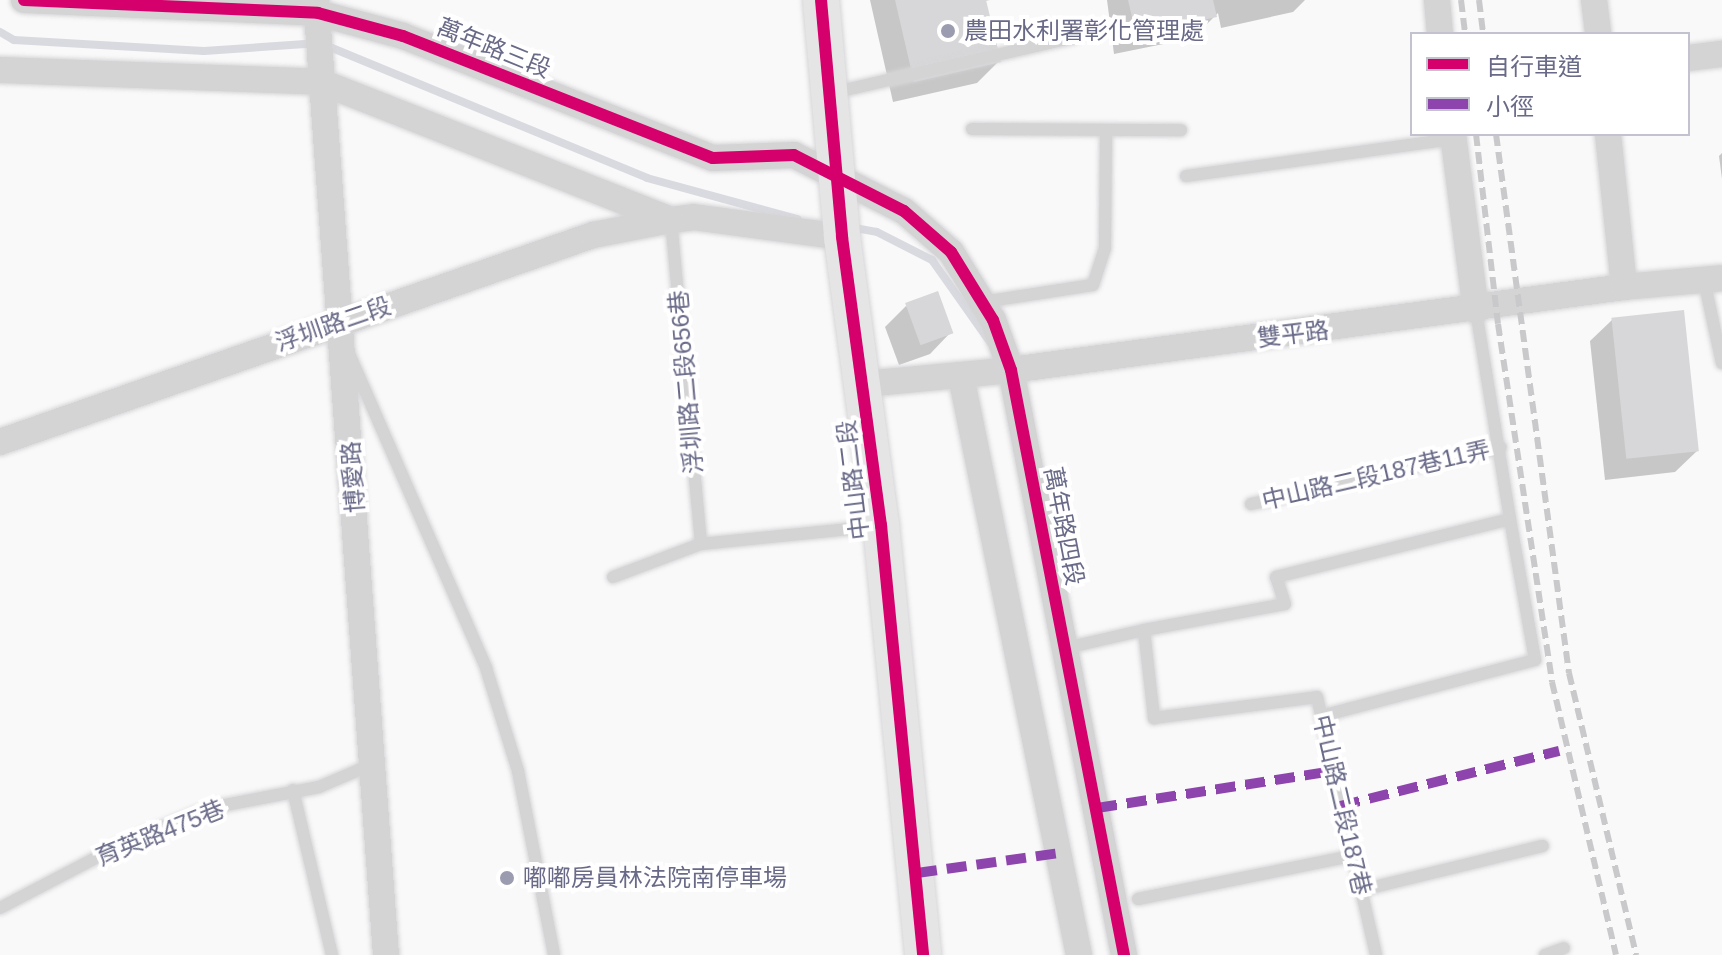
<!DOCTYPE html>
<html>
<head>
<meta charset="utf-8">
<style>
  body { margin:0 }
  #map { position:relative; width:1722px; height:955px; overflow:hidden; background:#f9f9f9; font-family:Helvetica,"Noto Sans TC",sans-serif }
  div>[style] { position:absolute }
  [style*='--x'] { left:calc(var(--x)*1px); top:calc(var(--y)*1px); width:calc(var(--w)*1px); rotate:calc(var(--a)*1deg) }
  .shadow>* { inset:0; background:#0003 }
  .stream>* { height:8px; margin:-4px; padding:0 4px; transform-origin:4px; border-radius:4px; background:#d9dae0 }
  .building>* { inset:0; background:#d7d7d9; transform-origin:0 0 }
  .roads { filter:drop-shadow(0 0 2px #d6d6d9) drop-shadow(0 0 2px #d6d6d9) }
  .lane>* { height:12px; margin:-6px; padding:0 6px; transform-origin:6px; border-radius:6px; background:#d4d4d5 }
  .street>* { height:26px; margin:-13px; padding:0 13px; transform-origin:13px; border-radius:13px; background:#d4d4d5 }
  .secondary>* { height:36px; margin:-18px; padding:0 18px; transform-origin:18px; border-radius:18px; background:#e5e5e5 }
  .rail>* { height:6px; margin-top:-3px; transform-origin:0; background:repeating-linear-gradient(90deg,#c9c9cb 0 12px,transparent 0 18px) }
  .quiet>* { height:10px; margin-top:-5px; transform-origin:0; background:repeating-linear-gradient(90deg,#8e44ad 0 20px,transparent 0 30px) }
  .cycleway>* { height:12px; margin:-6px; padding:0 6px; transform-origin:6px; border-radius:6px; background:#d6006c }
  .dots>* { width:22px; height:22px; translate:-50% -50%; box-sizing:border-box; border:4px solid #fff; border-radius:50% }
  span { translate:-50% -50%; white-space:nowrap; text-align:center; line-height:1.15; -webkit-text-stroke:8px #fff; paint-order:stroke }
  .poi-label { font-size:24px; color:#696a88 }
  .left { translate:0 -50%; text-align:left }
  .street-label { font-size:24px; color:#696a88 }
  .legend { position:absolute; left:1410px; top:32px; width:280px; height:104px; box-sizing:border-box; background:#fff; border:2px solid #c3c3cf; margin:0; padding:10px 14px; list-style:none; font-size:24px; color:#696a88 }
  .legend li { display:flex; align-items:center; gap:16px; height:40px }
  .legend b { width:40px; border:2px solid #c3c3cf }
</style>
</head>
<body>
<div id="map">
  <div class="shadow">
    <div style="clip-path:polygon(870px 0,990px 0,984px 1px,998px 62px,977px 83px,893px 102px)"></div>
    <div style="clip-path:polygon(1107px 0,1305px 0,1293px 12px,1221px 28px,1218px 13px,1193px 38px,1114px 54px)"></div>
    <div style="clip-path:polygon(1722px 153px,1722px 179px,1719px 156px)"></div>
    <div style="clip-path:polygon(906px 306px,951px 332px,930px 354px,899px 365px,885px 327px)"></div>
    <div style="clip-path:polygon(1612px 320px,1697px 451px,1675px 472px,1605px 480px,1590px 341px)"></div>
  </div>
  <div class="stream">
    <div style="--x:0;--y:32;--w:16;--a:30"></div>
    <div style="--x:14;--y:40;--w:190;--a:3.3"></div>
    <div style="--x:204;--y:51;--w:116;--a:-3.9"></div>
    <div style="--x:320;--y:43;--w:354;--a:22.4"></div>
    <div style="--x:647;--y:178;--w:156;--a:15.3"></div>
    <div style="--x:849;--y:227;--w:28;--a:10"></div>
    <div style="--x:877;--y:232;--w:62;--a:27"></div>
    <div style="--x:932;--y:260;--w:100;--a:54.7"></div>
  </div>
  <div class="building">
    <div style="clip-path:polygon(895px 0,986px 0,1001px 62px,914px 82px)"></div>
    <div style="clip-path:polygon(1128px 0,1213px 0,1217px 17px,1136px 34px)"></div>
    <div style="left:938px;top:291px;width:45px;height:35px;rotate:70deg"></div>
    <div style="left:1684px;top:310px;width:142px;height:73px;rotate:84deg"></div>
  </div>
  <div class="roads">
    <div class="lane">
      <div style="--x:832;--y:93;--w:248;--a:-13"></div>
      <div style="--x:972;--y:129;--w:209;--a:0.3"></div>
      <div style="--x:1186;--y:176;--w:270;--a:-7.9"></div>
      <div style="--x:671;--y:220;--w:325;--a:84.7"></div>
      <div style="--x:1704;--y:280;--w:85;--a:77.8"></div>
      <div style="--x:983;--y:302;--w:111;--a:-8.8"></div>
      <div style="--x:1093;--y:285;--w:39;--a:-72"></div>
      <div style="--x:1105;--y:248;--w:118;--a:-89.5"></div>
      <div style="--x:1476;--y:311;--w:211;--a:80.7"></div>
      <div style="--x:350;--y:356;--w:340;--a:66.4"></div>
      <div style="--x:486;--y:668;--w:108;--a:72.7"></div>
      <div style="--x:518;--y:771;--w:187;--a:78.9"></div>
      <div style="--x:1251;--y:504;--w:256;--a:-12.8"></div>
      <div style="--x:613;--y:577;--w:94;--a:-20.6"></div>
      <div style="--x:701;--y:544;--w:179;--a:-5.8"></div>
      <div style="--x:1144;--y:630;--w:143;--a:-10.4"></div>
      <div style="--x:1285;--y:604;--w:28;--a:-108"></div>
      <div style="--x:1276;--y:577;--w:241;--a:-13.9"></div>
      <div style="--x:1510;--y:519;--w:143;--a:79.9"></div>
      <div style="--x:1535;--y:660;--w:221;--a:165.3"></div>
      <div style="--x:1066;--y:648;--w:80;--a:-13"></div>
      <div style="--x:1144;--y:630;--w:89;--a:83.5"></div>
      <div style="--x:1154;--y:718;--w:164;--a:-7.3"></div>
      <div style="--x:1317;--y:697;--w:265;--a:77.1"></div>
      <div style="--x:293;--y:790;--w:170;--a:76.7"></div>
      <div style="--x:1362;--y:890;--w:186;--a:-13.7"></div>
      <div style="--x:1138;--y:899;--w:217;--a:-11.4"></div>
      <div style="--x:0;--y:908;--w:144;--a:-27.6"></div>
      <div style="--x:128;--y:841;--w:88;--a:-21.9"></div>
      <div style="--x:210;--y:808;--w:111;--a:-10.9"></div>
      <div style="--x:319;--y:787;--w:59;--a:-23.1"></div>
      <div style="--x:1545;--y:955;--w:20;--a:-20"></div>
    </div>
    <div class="street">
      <div style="--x:24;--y:0;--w:294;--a:2.5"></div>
      <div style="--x:318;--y:13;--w:88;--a:15.1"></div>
      <div style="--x:403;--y:36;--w:333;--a:21.5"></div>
      <div style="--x:713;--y:158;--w:81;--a:-2.1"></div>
      <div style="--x:794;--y:155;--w:123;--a:27"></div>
      <div style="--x:904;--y:211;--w:62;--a:41.1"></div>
      <div style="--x:951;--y:252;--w:80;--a:58.3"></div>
      <div style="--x:993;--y:320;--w:53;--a:70.2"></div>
      <div style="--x:1011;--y:370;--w:596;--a:79.07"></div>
      <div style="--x:316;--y:0;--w:958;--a:85.81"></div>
      <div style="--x:1437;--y:0;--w:34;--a:85"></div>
      <div style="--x:1594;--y:0;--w:34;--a:83"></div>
      <div style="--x:1688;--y:58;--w:34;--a:-7"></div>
      <div style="--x:0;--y:70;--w:321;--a:2.1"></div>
      <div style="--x:321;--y:82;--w:376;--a:21.5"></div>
      <div style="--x:671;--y:220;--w:23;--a:-7"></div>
      <div style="--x:694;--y:217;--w:149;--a:7.7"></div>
      <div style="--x:1453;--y:134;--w:178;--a:82.6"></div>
      <div style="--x:1608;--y:134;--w:154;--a:84"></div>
      <div style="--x:961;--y:376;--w:591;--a:78.48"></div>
      <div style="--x:864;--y:384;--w:148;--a:-5.4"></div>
      <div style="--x:1011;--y:370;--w:619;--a:-7.71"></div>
      <div style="--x:1624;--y:287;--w:98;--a:-5.2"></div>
      <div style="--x:0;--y:442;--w:628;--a:-19.24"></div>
      <div style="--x:593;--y:235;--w:79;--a:-10.9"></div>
    </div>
    <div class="secondary">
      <div style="--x:821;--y:0;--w:238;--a:84.9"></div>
      <div style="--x:842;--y:237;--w:291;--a:82.3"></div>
      <div style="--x:881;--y:525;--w:432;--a:84.4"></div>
    </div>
  </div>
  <div class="rail">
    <div style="--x:1461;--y:0;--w:34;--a:83"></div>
    <div style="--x:1479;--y:0;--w:34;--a:83"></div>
    <div style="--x:1476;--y:134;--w:191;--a:83.4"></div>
    <div style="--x:1498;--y:324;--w:362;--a:81.4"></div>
    <div style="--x:1552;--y:682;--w:280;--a:76.8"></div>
    <div style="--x:1496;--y:134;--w:544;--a:82.29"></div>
    <div style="--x:1569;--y:673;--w:290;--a:76.6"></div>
  </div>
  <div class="quiet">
    <div style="--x:1340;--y:806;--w:226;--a:-14.1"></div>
    <div style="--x:1097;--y:808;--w:238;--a:-8.9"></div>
    <div style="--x:917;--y:873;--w:143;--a:-8"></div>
  </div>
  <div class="cycleway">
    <div style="--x:24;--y:0;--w:294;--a:2.5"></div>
    <div style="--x:318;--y:13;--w:88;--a:15.1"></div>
    <div style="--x:403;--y:36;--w:333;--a:21.5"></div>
    <div style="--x:713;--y:158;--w:81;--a:-2.1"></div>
    <div style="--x:794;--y:155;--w:123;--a:27"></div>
    <div style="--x:904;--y:211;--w:62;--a:41.1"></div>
    <div style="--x:951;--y:252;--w:80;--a:58.3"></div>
    <div style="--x:993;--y:320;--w:53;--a:70.2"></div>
    <div style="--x:1011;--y:370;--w:596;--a:79.07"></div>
    <div style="--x:821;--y:0;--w:238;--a:84.9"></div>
    <div style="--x:842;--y:237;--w:291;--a:82.3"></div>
    <div style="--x:881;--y:525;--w:432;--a:84.4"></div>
  </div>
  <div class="dots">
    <div style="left:948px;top:31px;background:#9b9cb0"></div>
    <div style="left:507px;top:878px;background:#9b9cb0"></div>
  </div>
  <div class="poi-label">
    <span class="left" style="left:964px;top:31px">農田水利署彰化管理處</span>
    <span class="left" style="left:523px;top:878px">嘟嘟房員林法院南停車場</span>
  </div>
  <div class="street-label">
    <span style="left:494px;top:48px;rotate:22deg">萬年路三段</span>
    <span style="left:333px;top:324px;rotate:-19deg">浮圳路二段</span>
    <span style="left:1293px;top:334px;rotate:-7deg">雙平路</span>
    <span style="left:686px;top:382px;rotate:-95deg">浮圳路二段656巷</span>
    <span style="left:1376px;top:475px;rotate:-13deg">中山路二段187巷11弄</span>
    <span style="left:353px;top:477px;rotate:-94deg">博愛路</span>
    <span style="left:853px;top:480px;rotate:-97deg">中山路二段</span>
    <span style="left:1064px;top:526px;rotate:79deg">萬年路四段</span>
    <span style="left:1342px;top:805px;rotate:77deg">中山路二段187巷</span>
    <span style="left:160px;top:833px;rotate:-22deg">育英路475巷</span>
  </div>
  <ul class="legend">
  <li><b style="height:10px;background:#d6006c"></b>自行車道</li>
  <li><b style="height:10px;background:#8e44ad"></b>小徑</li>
  </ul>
</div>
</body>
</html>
